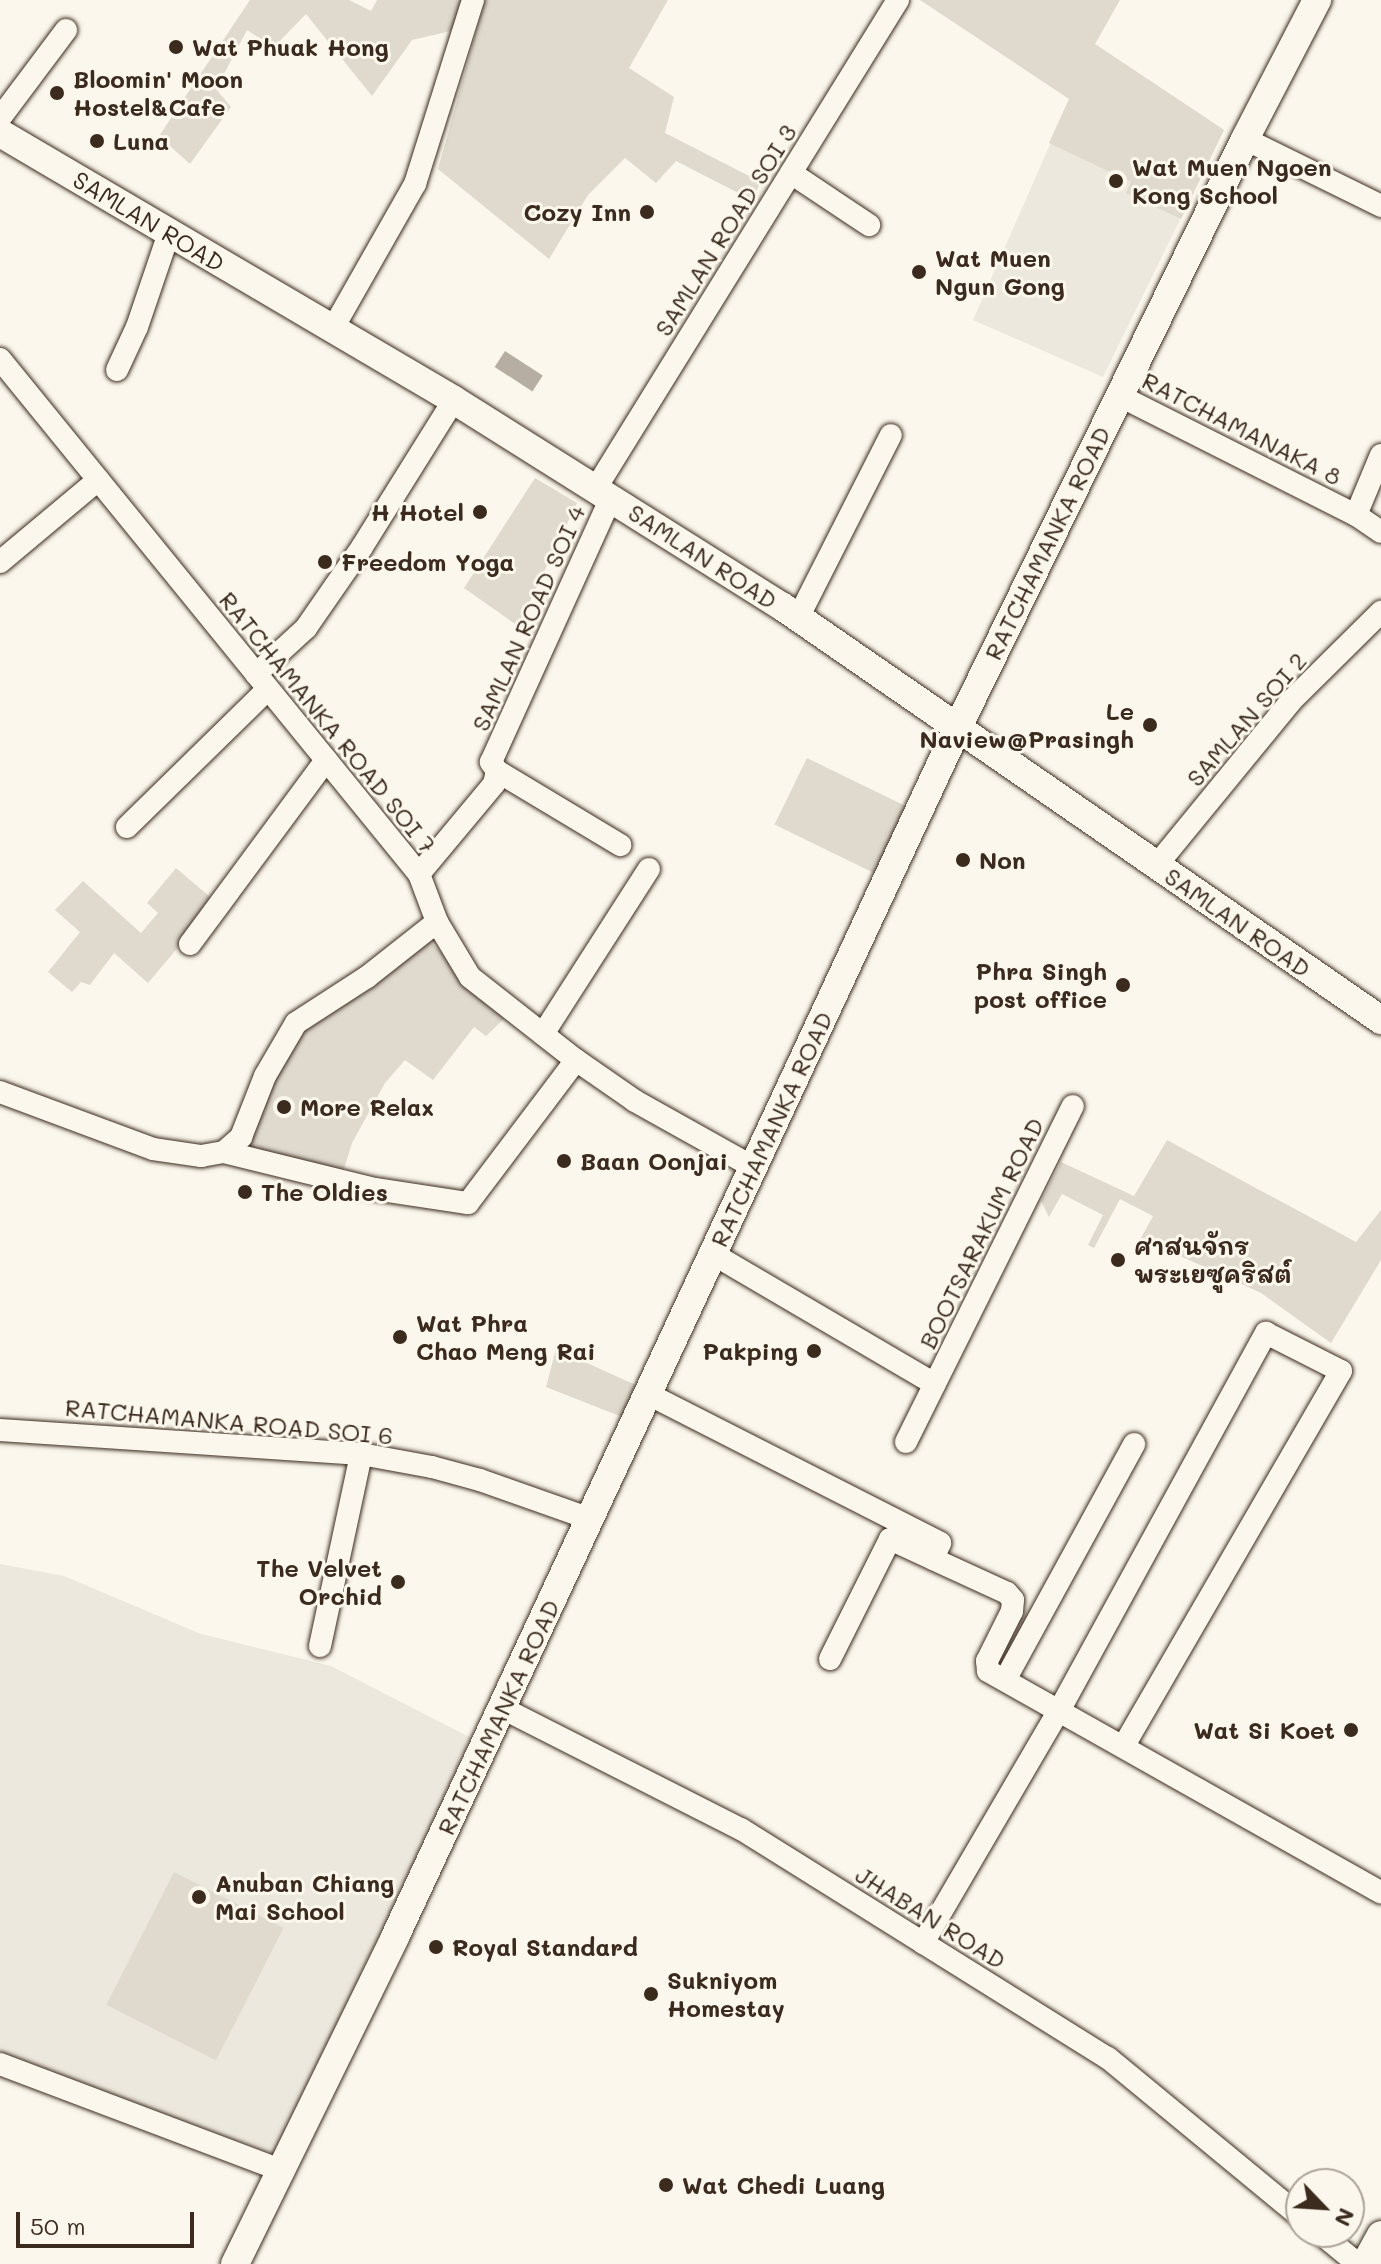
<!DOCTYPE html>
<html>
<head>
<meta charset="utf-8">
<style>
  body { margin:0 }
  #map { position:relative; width:1381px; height:2264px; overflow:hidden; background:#fbf7ec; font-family:Mali,"Playpen Sans Thai",sans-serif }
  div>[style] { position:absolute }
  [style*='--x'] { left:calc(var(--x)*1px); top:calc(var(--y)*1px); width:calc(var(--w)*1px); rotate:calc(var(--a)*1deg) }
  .built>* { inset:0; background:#ede8dd }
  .green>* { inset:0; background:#dfd9ce; transform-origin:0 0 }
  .water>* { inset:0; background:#b6aea2; transform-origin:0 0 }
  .roads { filter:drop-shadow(0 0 2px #3b2a1e) drop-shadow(0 0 2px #3b2a1e) }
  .minor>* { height:22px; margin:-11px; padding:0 11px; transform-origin:11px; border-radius:11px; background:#fbf7ec }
  .tertiary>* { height:28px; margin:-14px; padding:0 14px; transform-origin:14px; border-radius:14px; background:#fbf7ec }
  .dots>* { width:22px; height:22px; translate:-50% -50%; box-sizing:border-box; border:4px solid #fbf7ec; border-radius:50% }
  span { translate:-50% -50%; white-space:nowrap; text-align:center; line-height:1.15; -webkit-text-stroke:6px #fbf7ec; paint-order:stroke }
  .poi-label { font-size:24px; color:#3b2a1e; font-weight:700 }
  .left { translate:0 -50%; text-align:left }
  .right { translate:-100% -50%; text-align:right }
  .street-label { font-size:24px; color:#3b2a1e }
  .north { position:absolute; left:1285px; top:2168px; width:80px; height:80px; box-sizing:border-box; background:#fbf7ec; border:2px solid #aea59a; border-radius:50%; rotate:115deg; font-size:22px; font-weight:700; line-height:32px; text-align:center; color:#3b2a1e }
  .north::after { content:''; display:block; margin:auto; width:28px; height:36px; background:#3b2a1e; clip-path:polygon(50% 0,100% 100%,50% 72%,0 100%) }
  .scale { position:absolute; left:16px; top:2212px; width:178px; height:36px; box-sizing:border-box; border:4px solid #3b2a1e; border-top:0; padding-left:10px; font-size:24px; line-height:28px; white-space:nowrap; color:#3b2a1e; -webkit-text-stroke:6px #fbf7ec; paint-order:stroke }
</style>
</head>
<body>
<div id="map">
  <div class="built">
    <div style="clip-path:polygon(1094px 44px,1224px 130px,1103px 377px,973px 320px)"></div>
    <div style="clip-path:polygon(0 1564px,64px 1576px,201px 1634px,331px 1666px,471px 1738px,278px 2155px,0 2057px)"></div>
  </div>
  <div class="green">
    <div style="clip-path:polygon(250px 0,349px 0,371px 11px,377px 0,469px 0,459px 29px,412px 40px,372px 96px,306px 14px,274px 47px,247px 30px,216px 89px,231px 107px,190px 164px,159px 136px)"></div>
    <div style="clip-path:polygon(485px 0,668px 0,629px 68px,674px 97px,665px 133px,761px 182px,752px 200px,676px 161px,656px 183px,625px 158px,588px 195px,549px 259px,438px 169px)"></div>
    <div style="clip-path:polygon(920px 0,1120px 0,1095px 44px,1224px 130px,1181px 219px,1126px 193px,1131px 182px,1049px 143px,1069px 99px)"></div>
    <div style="clip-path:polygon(535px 478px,577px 503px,518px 626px,464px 588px)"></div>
    <div style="left:807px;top:758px;width:118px;height:74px;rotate:26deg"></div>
    <div style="clip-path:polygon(176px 868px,216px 902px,148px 983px,114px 953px,90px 985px,81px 982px,72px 992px,48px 972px,80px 932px,55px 910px,83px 881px,141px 933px,158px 913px,147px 903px)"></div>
    <div style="clip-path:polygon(426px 938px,508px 1015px,486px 1036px,474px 1027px,433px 1080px,405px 1060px,385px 1083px,352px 1143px,343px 1172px,250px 1148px,245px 1142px,261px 1101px,303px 1030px)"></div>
    <div style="clip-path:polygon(1167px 1140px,1356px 1242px,1381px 1210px,1381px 1260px,1331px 1343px,1261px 1293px,1141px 1238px,1153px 1216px,1120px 1199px,1094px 1248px,1088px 1245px,1103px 1215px,1062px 1194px,1049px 1217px,1041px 1201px,1061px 1162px,1134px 1196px)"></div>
    <div style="clip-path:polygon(556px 1349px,638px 1386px,622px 1417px,546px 1387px)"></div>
    <div style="left:174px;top:1872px;width:123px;height:149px;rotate:27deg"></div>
  </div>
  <div class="water">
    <div style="left:505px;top:351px;width:45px;height:19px;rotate:33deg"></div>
  </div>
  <div class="roads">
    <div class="minor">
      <div style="--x:0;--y:118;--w:110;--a:-53.1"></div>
      <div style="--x:1245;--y:139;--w:152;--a:26.2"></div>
      <div style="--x:791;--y:173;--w:94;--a:33.7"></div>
      <div style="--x:332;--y:330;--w:168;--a:-60.4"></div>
      <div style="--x:415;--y:184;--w:193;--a:-72.5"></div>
      <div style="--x:0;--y:359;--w:664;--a:50.87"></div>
      <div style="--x:419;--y:874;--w:51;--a:69.4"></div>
      <div style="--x:437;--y:922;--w:64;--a:59"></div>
      <div style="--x:470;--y:977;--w:135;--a:38.1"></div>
      <div style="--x:576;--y:1060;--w:72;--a:34.8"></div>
      <div style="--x:635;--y:1101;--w:135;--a:29.2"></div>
      <div style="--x:117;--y:370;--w:47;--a:-65.1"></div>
      <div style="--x:137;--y:327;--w:99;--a:-71.2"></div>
      <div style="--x:1120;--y:396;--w:264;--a:26.8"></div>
      <div style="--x:1356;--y:515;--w:30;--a:34"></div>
      <div style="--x:596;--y:488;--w:574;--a:-58.25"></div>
      <div style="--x:1356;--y:515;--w:65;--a:-67.4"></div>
      <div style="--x:0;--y:562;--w:128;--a:-39.9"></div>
      <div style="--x:798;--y:618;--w:205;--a:-63.1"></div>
      <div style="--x:256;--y:674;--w:68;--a:-42.6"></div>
      <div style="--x:306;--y:628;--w:98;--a:-55.3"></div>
      <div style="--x:362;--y:547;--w:173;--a:-58"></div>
      <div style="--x:497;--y:771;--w:144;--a:31"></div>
      <div style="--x:127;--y:827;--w:197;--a:-44.4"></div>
      <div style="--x:1156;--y:866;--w:213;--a:-50.7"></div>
      <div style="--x:1291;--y:701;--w:127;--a:-44.7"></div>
      <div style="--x:419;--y:874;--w:117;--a:-50.2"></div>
      <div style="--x:494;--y:784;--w:13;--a:-77"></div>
      <div style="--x:497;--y:771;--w:11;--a:-124"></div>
      <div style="--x:491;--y:762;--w:291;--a:-65.6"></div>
      <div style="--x:190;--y:944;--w:229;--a:-53.5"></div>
      <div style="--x:543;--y:1034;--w:196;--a:-57.3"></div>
      <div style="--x:0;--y:1092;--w:163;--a:20.4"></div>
      <div style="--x:153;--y:1149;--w:49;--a:8.3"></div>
      <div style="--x:201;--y:1156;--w:23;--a:-10"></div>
      <div style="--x:224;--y:1152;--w:23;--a:-41"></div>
      <div style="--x:241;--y:1137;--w:66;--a:-68.5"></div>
      <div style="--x:265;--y:1076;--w:61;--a:-59.7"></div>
      <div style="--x:296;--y:1023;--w:85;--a:-32.9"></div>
      <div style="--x:367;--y:977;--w:89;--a:-38.2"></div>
      <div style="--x:224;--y:1152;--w:155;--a:13.8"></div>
      <div style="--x:375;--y:1189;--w:94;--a:8.6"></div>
      <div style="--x:468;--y:1203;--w:179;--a:-52.9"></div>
      <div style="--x:713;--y:1254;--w:257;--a:30.4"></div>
      <div style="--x:648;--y:1394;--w:328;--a:27"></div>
      <div style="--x:940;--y:1543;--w:17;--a:114"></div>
      <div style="--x:933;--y:1559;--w:81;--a:24.7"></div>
      <div style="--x:1007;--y:1593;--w:9;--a:49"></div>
      <div style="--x:1013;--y:1600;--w:11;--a:95"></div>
      <div style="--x:1012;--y:1611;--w:56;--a:116.6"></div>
      <div style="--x:987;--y:1661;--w:10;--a:84"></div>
      <div style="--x:988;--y:1671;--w:451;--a:29.4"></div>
      <div style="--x:0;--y:1430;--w:362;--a:3.8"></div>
      <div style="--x:361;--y:1454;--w:72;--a:10.4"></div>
      <div style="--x:432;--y:1467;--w:50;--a:15.2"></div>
      <div style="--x:480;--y:1480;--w:117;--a:19.5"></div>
      <div style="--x:906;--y:1442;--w:375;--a:-63.6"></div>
      <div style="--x:320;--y:1646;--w:196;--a:-77.9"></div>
      <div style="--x:830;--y:1659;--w:134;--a:-63.4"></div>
      <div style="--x:890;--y:1539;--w:47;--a:24.9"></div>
      <div style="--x:1005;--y:1680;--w:269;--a:-61.3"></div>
      <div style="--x:502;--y:1708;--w:268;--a:26.9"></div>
      <div style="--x:741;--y:1829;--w:433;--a:32"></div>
      <div style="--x:1108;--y:2058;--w:250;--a:39.5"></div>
      <div style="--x:923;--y:1943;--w:271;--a:-59.7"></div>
      <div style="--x:1060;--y:1709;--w:429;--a:-61.3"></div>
      <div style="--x:1266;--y:1333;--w:84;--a:26.9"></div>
      <div style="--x:1341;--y:1371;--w:433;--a:120.1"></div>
      <div style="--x:0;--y:2064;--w:303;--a:20.7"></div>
      <div style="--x:1319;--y:2232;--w:50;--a:39.4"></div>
    </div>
    <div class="tertiary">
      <div style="--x:0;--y:133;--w:527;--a:30.46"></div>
      <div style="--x:454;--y:400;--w:389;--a:32.2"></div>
      <div style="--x:783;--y:607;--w:727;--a:34.63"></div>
      <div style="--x:235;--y:2264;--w:364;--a:-63.9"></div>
      <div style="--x:395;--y:1937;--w:1332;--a:-65.05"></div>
      <div style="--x:957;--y:729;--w:657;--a:-63.98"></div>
      <div style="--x:1245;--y:139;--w:157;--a:-62.6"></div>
      <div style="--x:1365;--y:2264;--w:33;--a:-61"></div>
    </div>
  </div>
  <div class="dots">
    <div style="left:176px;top:47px;background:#3b2a1e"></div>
    <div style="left:57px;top:93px;background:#3b2a1e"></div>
    <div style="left:97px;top:141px;background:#3b2a1e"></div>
    <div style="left:1116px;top:181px;background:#3b2a1e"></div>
    <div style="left:647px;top:212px;background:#3b2a1e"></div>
    <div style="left:919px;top:272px;background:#3b2a1e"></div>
    <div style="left:480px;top:512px;background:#3b2a1e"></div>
    <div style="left:325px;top:562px;background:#3b2a1e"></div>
    <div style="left:1150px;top:725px;background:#3b2a1e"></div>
    <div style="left:963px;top:860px;background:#3b2a1e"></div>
    <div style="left:1123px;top:985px;background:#3b2a1e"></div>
    <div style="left:284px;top:1107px;background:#3b2a1e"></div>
    <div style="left:564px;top:1161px;background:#3b2a1e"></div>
    <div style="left:245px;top:1192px;background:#3b2a1e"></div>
    <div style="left:1118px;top:1260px;background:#3b2a1e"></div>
    <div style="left:400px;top:1337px;background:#3b2a1e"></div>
    <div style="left:814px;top:1351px;background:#3b2a1e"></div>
    <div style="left:398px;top:1582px;background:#3b2a1e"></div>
    <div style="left:1351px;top:1730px;background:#3b2a1e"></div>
    <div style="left:199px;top:1897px;background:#3b2a1e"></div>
    <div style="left:436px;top:1947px;background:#3b2a1e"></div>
    <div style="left:651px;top:1994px;background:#3b2a1e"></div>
    <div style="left:666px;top:2185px;background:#3b2a1e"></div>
  </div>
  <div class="poi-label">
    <span class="left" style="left:192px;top:47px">Wat Phuak Hong</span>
    <span class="left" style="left:73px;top:93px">Bloomin' Moon<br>Hostel&amp;Cafe</span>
    <span class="left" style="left:113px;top:141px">Luna</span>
    <span class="left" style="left:1132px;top:181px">Wat Muen Ngoen<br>Kong School</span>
    <span class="right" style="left:631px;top:212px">Cozy Inn</span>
    <span class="left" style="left:935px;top:272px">Wat Muen<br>Ngun Gong</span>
    <span class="right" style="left:464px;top:512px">H Hotel</span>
    <span class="left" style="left:341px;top:562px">Freedom Yoga</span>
    <span class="right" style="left:1134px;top:725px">Le<br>Naview@Prasingh</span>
    <span class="left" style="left:979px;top:860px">Non</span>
    <span class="right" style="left:1107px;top:985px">Phra Singh<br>post office</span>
    <span class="left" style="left:300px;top:1107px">More Relax</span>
    <span class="left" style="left:580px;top:1161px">Baan Oonjai</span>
    <span class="left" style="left:261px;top:1192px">The Oldies</span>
    <span class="left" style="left:1134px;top:1260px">ศาสนจักร<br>พระเยซูคริสต์</span>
    <span class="left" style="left:416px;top:1337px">Wat Phra<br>Chao Meng Rai</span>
    <span class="right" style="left:798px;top:1351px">Pakping</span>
    <span class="right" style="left:382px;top:1582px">The Velvet<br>Orchid</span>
    <span class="right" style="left:1335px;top:1730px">Wat Si Koet</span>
    <span class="left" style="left:215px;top:1897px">Anuban Chiang<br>Mai School</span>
    <span class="left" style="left:452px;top:1947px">Royal Standard</span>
    <span class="left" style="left:667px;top:1994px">Sukniyom<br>Homestay</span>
    <span class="left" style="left:682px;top:2185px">Wat Chedi Luang</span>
  </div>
  <div class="street-label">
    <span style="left:149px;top:221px;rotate:31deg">SAMLAN ROAD</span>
    <span style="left:725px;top:230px;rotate:-58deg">SAMLAN ROAD SOI 3</span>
    <span style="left:1242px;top:428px;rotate:27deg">RATCHAMANAKA 8</span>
    <span style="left:1047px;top:543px;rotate:-64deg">RATCHAMANKA ROAD</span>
    <span style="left:703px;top:556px;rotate:33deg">SAMLAN ROAD</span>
    <span style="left:528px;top:618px;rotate:-66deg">SAMLAN ROAD SOI 4</span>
    <span style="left:1246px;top:719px;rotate:-49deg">SAMLAN SOI 2</span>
    <span style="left:328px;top:722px;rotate:51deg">RATCHAMANKA ROAD SOI 7</span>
    <span style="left:1238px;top:922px;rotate:35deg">SAMLAN ROAD</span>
    <span style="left:771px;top:1129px;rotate:-65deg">RATCHAMANKA ROAD</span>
    <span style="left:981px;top:1233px;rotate:-64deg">BOOTSARAKUM ROAD</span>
    <span style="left:229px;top:1421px;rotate:5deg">RATCHAMANKA ROAD SOI 6</span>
    <span style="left:498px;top:1717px;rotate:-65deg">RATCHAMANKA ROAD</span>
    <span style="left:931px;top:1917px;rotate:32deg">JHABAN ROAD</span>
  </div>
  <div class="north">N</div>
  <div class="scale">50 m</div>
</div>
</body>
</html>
